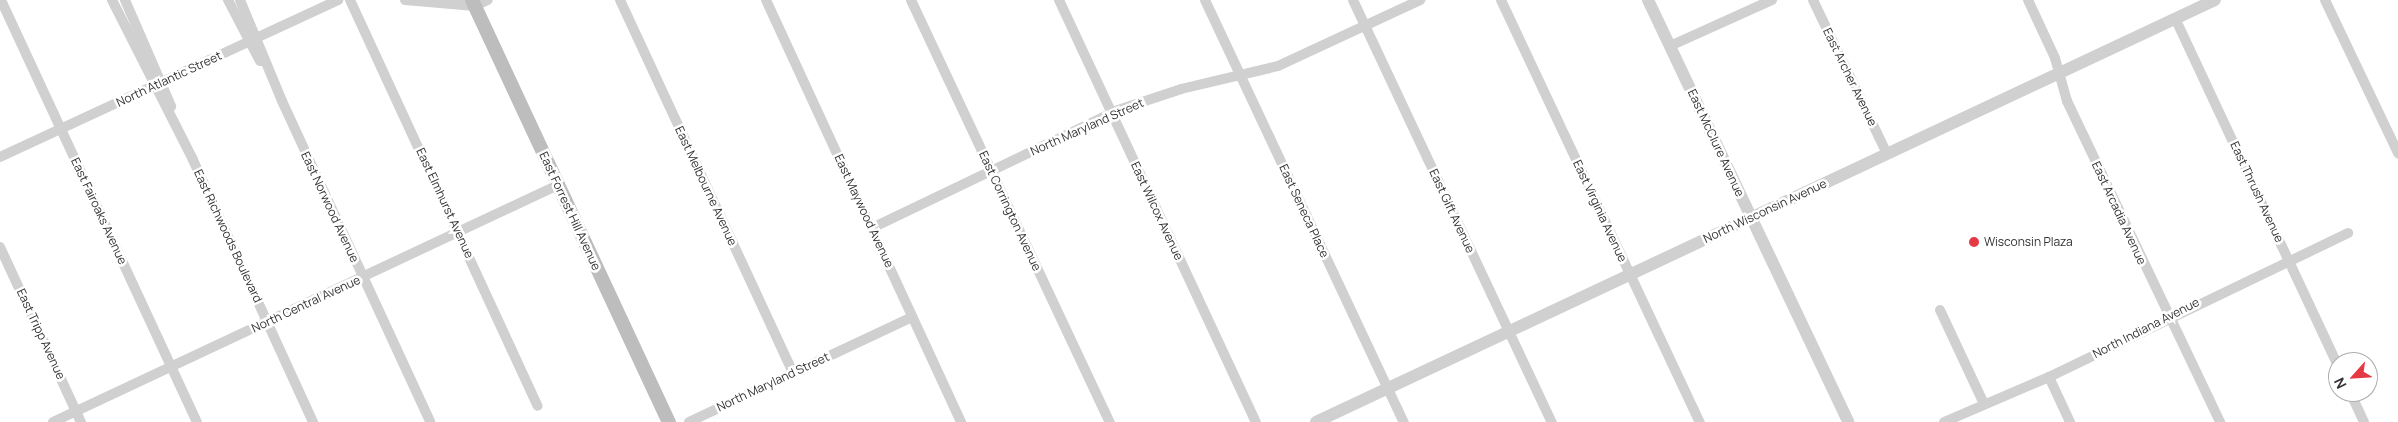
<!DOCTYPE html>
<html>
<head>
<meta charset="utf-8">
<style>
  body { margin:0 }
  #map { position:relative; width:2398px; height:422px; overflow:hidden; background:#fff; font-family:Manrope,sans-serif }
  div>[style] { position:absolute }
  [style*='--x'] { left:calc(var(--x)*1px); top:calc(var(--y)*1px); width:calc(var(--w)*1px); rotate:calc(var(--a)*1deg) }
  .minor>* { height:10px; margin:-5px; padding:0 5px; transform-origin:5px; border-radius:5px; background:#d0d0d0 }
  .tertiary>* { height:12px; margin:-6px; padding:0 6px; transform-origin:6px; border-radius:6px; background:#d0d0d0 }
  .secondary>* { height:14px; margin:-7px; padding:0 7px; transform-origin:7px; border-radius:7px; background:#bdbdbd }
  .dots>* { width:14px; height:14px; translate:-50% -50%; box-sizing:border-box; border:2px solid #fff; border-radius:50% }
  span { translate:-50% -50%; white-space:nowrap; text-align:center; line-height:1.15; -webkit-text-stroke:5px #fff; paint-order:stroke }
  .street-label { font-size:12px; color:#333 }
  .poi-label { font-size:12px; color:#333 }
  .left { translate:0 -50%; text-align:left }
  .north { position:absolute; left:2328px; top:352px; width:50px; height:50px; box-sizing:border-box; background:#fff; border:1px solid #adadad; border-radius:50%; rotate:244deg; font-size:14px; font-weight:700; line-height:20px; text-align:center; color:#333 }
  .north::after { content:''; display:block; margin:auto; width:18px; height:22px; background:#e63946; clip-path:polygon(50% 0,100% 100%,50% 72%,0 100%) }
</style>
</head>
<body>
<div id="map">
  <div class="minor">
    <div style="--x:1;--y:0;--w:465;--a:65.1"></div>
    <div style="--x:112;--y:0;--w:179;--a:63.1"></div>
    <div style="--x:193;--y:160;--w:288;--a:65.4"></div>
    <div style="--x:125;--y:0;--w:116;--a:66.5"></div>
    <div style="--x:228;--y:0;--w:69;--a:62.3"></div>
    <div style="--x:240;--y:0;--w:109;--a:67.4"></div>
    <div style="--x:282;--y:101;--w:353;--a:65.2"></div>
    <div style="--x:350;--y:0;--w:447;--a:65.2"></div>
    <div style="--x:405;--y:0;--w:70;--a:4.9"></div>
    <div style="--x:475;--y:6;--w:14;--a:-25"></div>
    <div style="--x:620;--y:0;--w:411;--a:65.1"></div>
    <div style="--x:766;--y:0;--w:465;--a:65.2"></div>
    <div style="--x:911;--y:0;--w:467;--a:64.8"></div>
    <div style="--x:1059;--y:0;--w:466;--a:65"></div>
    <div style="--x:1205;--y:0;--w:467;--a:64.8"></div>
    <div style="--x:1353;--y:0;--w:467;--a:64.8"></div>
    <div style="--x:1501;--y:0;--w:467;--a:64.8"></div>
    <div style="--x:1813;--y:0;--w:171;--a:64.3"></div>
    <div style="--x:2028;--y:0;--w:64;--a:65"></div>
    <div style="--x:2055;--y:58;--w:45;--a:74.4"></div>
    <div style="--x:2067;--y:101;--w:356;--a:64.5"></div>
    <div style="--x:2325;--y:0;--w:170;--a:64.5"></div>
    <div style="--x:2175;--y:18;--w:384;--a:64.9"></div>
    <div style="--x:1670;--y:46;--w:112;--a:-24.3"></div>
    <div style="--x:0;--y:157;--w:373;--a:-24.9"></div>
    <div style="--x:872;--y:228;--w:273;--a:-25.6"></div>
    <div style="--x:1118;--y:110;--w:66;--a:-18.4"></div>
    <div style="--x:1181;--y:89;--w:100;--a:-13.3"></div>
    <div style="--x:1278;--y:66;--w:157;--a:-24.9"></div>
    <div style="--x:0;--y:247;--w:193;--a:65.2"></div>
    <div style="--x:1940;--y:310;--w:104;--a:64.9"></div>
    <div style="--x:2049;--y:377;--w:50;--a:65"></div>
    <div style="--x:2350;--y:392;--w:33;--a:65"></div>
    <div style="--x:53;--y:422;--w:558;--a:-25.14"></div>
    <div style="--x:689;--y:422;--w:246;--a:-25.2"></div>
    <div style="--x:1944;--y:422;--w:114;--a:-23.2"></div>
    <div style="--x:2049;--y:377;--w:332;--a:-25.7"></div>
  </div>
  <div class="tertiary">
    <div style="--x:1648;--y:0;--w:467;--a:64.6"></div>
    <div style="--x:1316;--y:422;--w:993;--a:-25.15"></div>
  </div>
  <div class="secondary">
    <div style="--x:472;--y:0;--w:466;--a:65"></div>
  </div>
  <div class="dots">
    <div style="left:1974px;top:242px;background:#e63946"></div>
  </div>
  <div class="street-label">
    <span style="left:1850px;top:77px;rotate:64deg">East Archer Avenue</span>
    <span style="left:169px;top:79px;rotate:-25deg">North Atlantic Street</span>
    <span style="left:1087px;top:127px;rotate:-24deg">North Maryland Street</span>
    <span style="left:1716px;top:143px;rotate:65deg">East McClure Avenue</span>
    <span style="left:706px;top:186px;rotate:65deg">East Melbourne Avenue</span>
    <span style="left:2257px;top:192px;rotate:65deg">East Thrush Avenue</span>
    <span style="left:445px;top:203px;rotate:65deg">East Elmhurst Avenue</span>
    <span style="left:330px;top:207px;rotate:65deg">East Norwood Avenue</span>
    <span style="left:99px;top:211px;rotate:65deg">East Fairoaks Avenue</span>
    <span style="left:570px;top:211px;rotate:65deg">East Forrest Hill Avenue</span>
    <span style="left:864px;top:211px;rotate:65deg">East Maywood Avenue</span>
    <span style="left:1010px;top:211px;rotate:65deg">East Corrington Avenue</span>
    <span style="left:1157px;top:211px;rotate:65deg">East Wilcox Avenue</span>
    <span style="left:1304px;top:211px;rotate:65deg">East Seneca Place</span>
    <span style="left:1452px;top:211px;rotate:65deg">East Gift Avenue</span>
    <span style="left:1600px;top:211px;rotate:65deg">East Virginia Avenue</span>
    <span style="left:1765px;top:211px;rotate:-25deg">North Wisconsin Avenue</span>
    <span style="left:2119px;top:213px;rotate:65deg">East Arcadia Avenue</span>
    <span style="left:228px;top:236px;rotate:65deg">East Richwoods Boulevard</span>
    <span style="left:306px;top:304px;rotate:-25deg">North Central Avenue</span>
    <span style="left:2146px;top:328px;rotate:-27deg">North Indiana Avenue</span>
    <span style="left:41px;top:334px;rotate:65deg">East Tripp Avenue</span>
    <span style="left:773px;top:382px;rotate:-25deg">North Maryland Street</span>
  </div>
  <div class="poi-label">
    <span class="left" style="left:1984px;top:242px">Wisconsin Plaza</span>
  </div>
  <div class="north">N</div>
</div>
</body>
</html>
